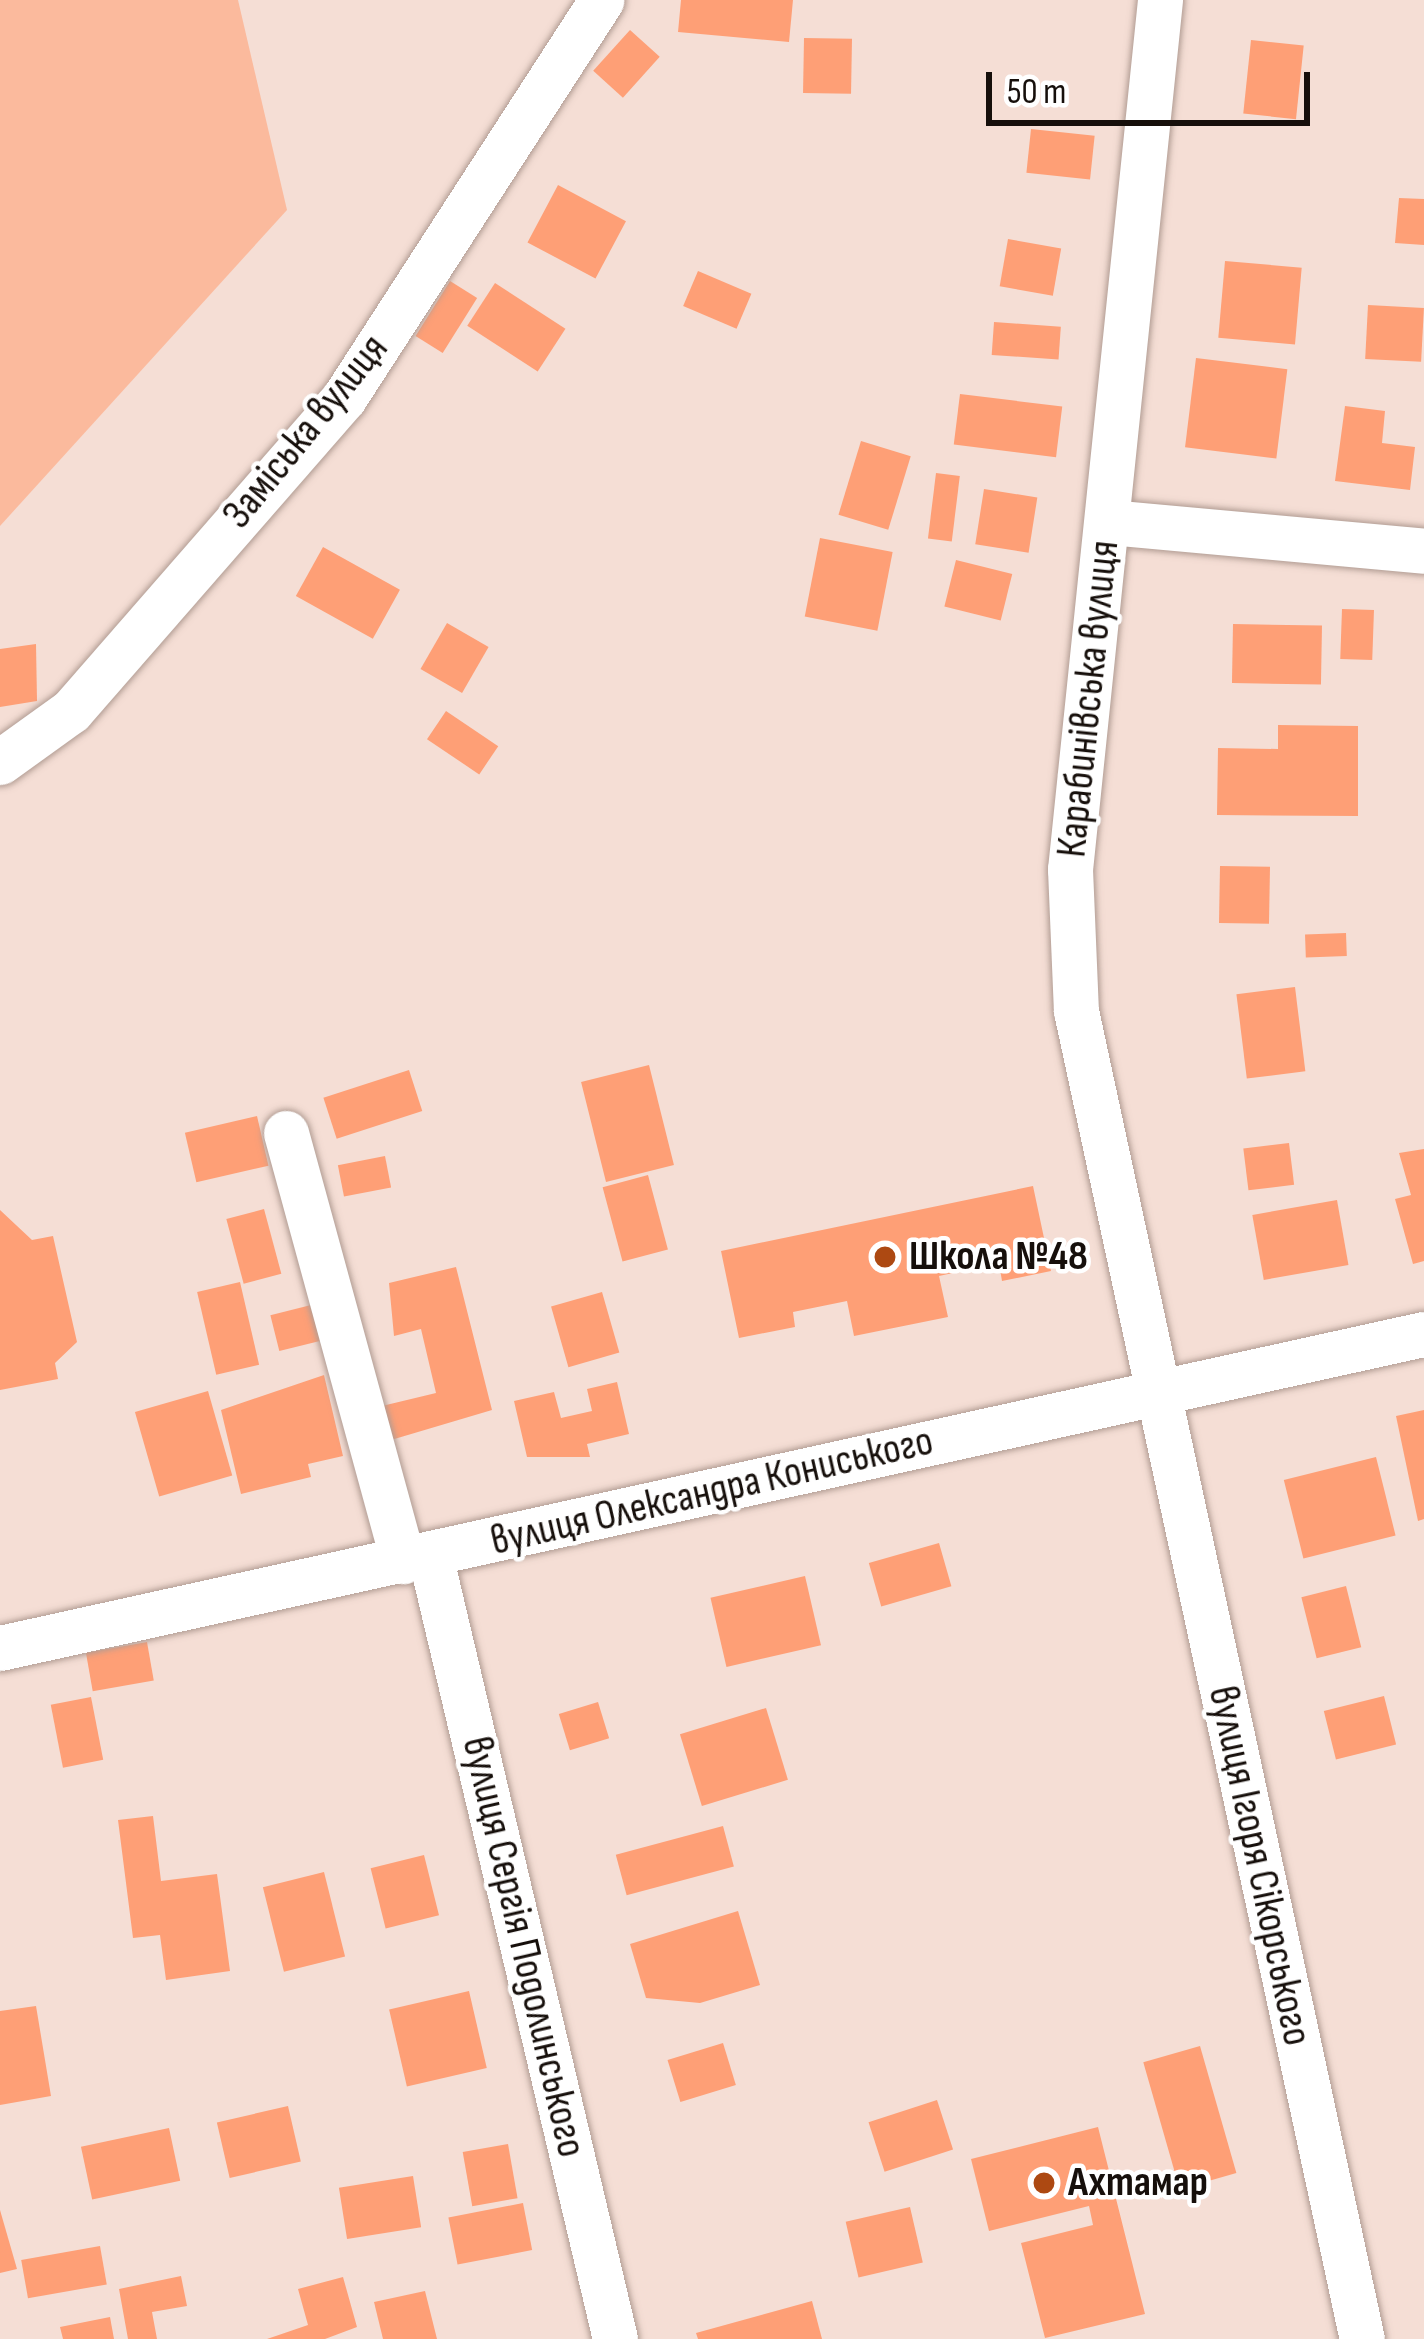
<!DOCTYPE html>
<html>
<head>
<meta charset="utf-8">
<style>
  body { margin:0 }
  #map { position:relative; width:1424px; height:2339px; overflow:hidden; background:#f5ded5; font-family:"Sofia Sans Condensed",sans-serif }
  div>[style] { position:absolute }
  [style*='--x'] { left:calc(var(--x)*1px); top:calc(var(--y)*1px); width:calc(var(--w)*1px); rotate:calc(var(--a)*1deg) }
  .green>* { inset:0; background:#fbba9d }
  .building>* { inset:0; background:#fe9f76; transform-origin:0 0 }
  .roads { filter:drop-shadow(0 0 3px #b19c93) drop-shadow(0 0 3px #b19c93) }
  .minor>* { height:45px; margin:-22.5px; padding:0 22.5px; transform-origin:22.5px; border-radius:22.5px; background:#fff }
  .dots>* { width:33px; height:33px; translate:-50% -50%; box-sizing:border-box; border:6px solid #fff; border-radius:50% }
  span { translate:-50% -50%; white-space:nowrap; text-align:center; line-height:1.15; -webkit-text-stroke:9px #fff; paint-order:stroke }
  .street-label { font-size:42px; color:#160f0b }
  .poi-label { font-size:42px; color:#160f0b; font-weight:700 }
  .left { translate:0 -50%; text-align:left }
  .scale { position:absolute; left:986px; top:72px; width:324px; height:54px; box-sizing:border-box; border:6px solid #160f0b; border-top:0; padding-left:15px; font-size:36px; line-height:42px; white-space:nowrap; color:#160f0b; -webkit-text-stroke:9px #fff; paint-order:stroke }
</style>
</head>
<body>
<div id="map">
  <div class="green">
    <div style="clip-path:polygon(0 0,238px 0,287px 210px,0 526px)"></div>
  </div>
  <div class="building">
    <div style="clip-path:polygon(681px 0,793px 0,789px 42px,678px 32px)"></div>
    <div style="left:630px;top:30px;width:40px;height:55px;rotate:42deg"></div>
    <div style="left:804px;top:38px;width:48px;height:55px;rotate:1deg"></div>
    <div style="left:1251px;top:40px;width:53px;height:74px;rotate:6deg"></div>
    <div style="left:1031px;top:129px;width:64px;height:44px;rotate:6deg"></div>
    <div style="left:558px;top:185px;width:77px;height:65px;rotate:28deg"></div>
    <div style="clip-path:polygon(1399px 198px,1424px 199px,1424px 245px,1395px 243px)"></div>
    <div style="left:1008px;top:239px;width:54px;height:48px;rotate:10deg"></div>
    <div style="left:1225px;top:261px;width:77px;height:77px;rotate:5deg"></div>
    <div style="left:698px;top:271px;width:58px;height:38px;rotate:23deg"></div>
    <div style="left:450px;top:281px;width:32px;height:65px;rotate:32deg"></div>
    <div style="left:495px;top:283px;width:84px;height:51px;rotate:33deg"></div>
    <div style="left:1368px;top:305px;width:56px;height:54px;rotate:3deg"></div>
    <div style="left:994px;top:322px;width:67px;height:33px;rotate:4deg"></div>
    <div style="left:1196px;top:358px;width:92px;height:90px;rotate:7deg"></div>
    <div style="left:960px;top:394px;width:103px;height:51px;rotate:7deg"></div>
    <div style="clip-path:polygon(1345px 406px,1385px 411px,1382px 443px,1415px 447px,1410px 490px,1335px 481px)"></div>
    <div style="left:861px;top:441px;width:52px;height:77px;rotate:17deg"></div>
    <div style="left:936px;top:473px;width:24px;height:66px;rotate:7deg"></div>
    <div style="left:984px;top:489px;width:54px;height:56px;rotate:9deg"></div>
    <div style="left:820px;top:538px;width:74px;height:80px;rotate:11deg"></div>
    <div style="left:323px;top:547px;width:88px;height:56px;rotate:29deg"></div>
    <div style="left:956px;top:560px;width:58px;height:48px;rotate:14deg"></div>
    <div style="left:1342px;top:609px;width:32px;height:50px;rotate:2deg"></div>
    <div style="left:447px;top:623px;width:48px;height:53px;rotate:30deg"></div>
    <div style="left:1233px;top:624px;width:89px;height:59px;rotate:1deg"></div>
    <div style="clip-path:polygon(36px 644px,37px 701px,0 707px,0 649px)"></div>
    <div style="left:446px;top:711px;width:63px;height:34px;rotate:34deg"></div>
    <div style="clip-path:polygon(1278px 725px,1358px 726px,1358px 816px,1217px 815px,1218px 748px,1278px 749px)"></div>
    <div style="left:1220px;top:866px;width:50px;height:57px;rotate:1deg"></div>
    <div style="left:1346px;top:933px;width:23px;height:41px;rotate:88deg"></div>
    <div style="left:1295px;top:987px;width:85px;height:59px;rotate:83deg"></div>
    <div style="left:649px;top:1065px;width:103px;height:70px;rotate:76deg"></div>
    <div style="left:409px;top:1070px;width:43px;height:90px;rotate:72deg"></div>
    <div style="left:257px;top:1116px;width:51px;height:74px;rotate:77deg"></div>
    <div style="left:1289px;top:1143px;width:42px;height:46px;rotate:83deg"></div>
    <div style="clip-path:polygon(1424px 1149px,1424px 1261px,1413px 1264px,1395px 1199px,1411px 1195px,1399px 1153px)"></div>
    <div style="left:385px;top:1156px;width:32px;height:48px;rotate:79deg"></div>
    <div style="left:648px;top:1175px;width:77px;height:47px;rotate:75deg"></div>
    <div style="clip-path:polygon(1033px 1186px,1051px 1271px,1002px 1281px,999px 1263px,939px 1276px,948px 1317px,854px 1336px,847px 1301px,793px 1312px,795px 1327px,739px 1338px,721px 1251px)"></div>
    <div style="left:1337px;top:1200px;width:66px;height:86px;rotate:80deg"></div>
    <div style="left:264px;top:1209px;width:67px;height:39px;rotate:75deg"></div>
    <div style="clip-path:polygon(0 1210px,32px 1240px,53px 1236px,77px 1342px,55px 1363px,58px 1379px,0 1390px)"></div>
    <div style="clip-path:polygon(456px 1267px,492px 1410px,391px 1440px,382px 1406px,436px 1393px,421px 1329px,394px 1336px,389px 1283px)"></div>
    <div style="left:240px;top:1282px;width:85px;height:44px;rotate:77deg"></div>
    <div style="left:602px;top:1292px;width:63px;height:53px;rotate:74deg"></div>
    <div style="left:315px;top:1304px;width:37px;height:46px;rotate:76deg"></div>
    <div style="clip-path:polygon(324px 1375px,343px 1456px,308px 1464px,311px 1477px,241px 1494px,221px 1410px)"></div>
    <div style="clip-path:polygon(617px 1382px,629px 1434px,587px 1444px,590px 1457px,527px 1457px,514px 1401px,554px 1392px,561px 1418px,592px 1411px,587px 1389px)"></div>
    <div style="left:208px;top:1391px;width:88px;height:76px;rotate:74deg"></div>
    <div style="clip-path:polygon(1424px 1410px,1424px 1519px,1418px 1521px,1396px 1416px)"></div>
    <div style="left:1376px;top:1457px;width:81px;height:95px;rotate:76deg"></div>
    <div style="left:939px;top:1543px;width:45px;height:73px;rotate:74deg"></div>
    <div style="left:805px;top:1576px;width:71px;height:97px;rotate:77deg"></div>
    <div style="left:1346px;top:1586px;width:63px;height:46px;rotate:76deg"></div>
    <div style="left:147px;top:1642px;width:39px;height:62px;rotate:80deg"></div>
    <div style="left:1384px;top:1696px;width:50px;height:62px;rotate:76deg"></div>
    <div style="left:91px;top:1697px;width:64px;height:41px;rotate:79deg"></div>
    <div style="left:598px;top:1702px;width:38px;height:41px;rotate:73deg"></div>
    <div style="left:766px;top:1708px;width:75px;height:90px;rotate:73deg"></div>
    <div style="clip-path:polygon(153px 1816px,161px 1881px,217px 1874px,230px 1971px,166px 1980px,160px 1935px,133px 1938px,118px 1820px)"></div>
    <div style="left:723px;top:1826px;width:42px;height:111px;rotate:75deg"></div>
    <div style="left:424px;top:1855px;width:62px;height:55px;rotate:76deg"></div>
    <div style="left:324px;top:1872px;width:87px;height:63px;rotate:76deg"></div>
    <div style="clip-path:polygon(738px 1911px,760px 1985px,700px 2003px,646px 1998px,630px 1944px)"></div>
    <div style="left:469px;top:1991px;width:79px;height:82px;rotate:77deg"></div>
    <div style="clip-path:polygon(36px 2006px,51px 2096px,0 2105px,0 2011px)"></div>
    <div style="left:723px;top:2043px;width:44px;height:58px;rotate:73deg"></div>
    <div style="left:1200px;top:2046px;width:132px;height:59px;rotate:74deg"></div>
    <div style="left:937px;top:2100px;width:52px;height:72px;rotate:72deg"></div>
    <div style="left:288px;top:2106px;width:57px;height:73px;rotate:77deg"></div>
    <div style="clip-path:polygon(1098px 2127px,1145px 2314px,1045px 2338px,1021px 2243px,1093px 2225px,1089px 2206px,989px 2231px,971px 2159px)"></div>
    <div style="left:169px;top:2128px;width:54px;height:90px;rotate:78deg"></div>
    <div style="left:508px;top:2144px;width:55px;height:46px;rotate:80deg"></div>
    <div style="left:413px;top:2176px;width:52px;height:75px;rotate:81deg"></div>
    <div style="left:523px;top:2203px;width:48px;height:76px;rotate:79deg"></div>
    <div style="left:910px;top:2207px;width:57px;height:66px;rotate:77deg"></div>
    <div style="clip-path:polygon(0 2210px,17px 2269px,0 2273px)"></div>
    <div style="left:100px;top:2246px;width:39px;height:80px;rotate:80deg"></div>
    <div style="clip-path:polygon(181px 2276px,187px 2306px,152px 2312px,157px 2339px,128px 2339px,119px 2289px)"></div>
    <div style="clip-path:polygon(343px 2277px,357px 2327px,325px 2339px,267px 2339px,308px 2325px,298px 2289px)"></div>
    <div style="clip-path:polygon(425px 2291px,437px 2339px,383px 2339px,374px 2302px)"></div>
    <div style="clip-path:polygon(812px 2301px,822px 2339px,698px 2339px,696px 2333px)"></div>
    <div style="clip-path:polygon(110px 2317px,114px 2339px,63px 2339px,60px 2327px)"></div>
  </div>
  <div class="roads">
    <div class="minor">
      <div style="--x:1160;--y:0;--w:874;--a:95.91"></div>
      <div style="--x:1070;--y:869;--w:142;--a:87.6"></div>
      <div style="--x:1076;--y:1011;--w:1358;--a:77.85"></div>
      <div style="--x:1108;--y:522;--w:317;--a:5.2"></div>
      <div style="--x:0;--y:762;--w:87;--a:-35.7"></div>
      <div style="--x:71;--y:711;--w:415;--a:-48.9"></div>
      <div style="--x:344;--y:398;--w:474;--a:-57.1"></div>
      <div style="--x:286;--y:1133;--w:444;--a:74.7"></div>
      <div style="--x:430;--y:1555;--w:806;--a:76.72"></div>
      <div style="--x:0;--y:1648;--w:1458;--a:-12.44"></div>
    </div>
  </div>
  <div class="dots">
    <div style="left:885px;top:1257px;background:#ad4912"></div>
    <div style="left:1044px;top:2183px;background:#ad4912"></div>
  </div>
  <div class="street-label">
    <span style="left:306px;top:432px;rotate:-51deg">Заміська вулиця</span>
    <span style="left:1089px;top:699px;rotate:-84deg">Карабинівська вулиця</span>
    <span style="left:712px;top:1492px;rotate:-13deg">вулиця Олександра Кониського</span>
    <span style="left:1259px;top:1866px;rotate:78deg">вулиця Ігоря Сікорського</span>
    <span style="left:523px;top:1947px;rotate:77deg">вулиця Сергія Подолинського</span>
  </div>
  <div class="poi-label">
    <span class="left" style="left:909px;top:1257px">Школа №48</span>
    <span class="left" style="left:1068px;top:2183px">Ахтамар</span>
  </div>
  <div class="scale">50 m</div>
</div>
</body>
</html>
